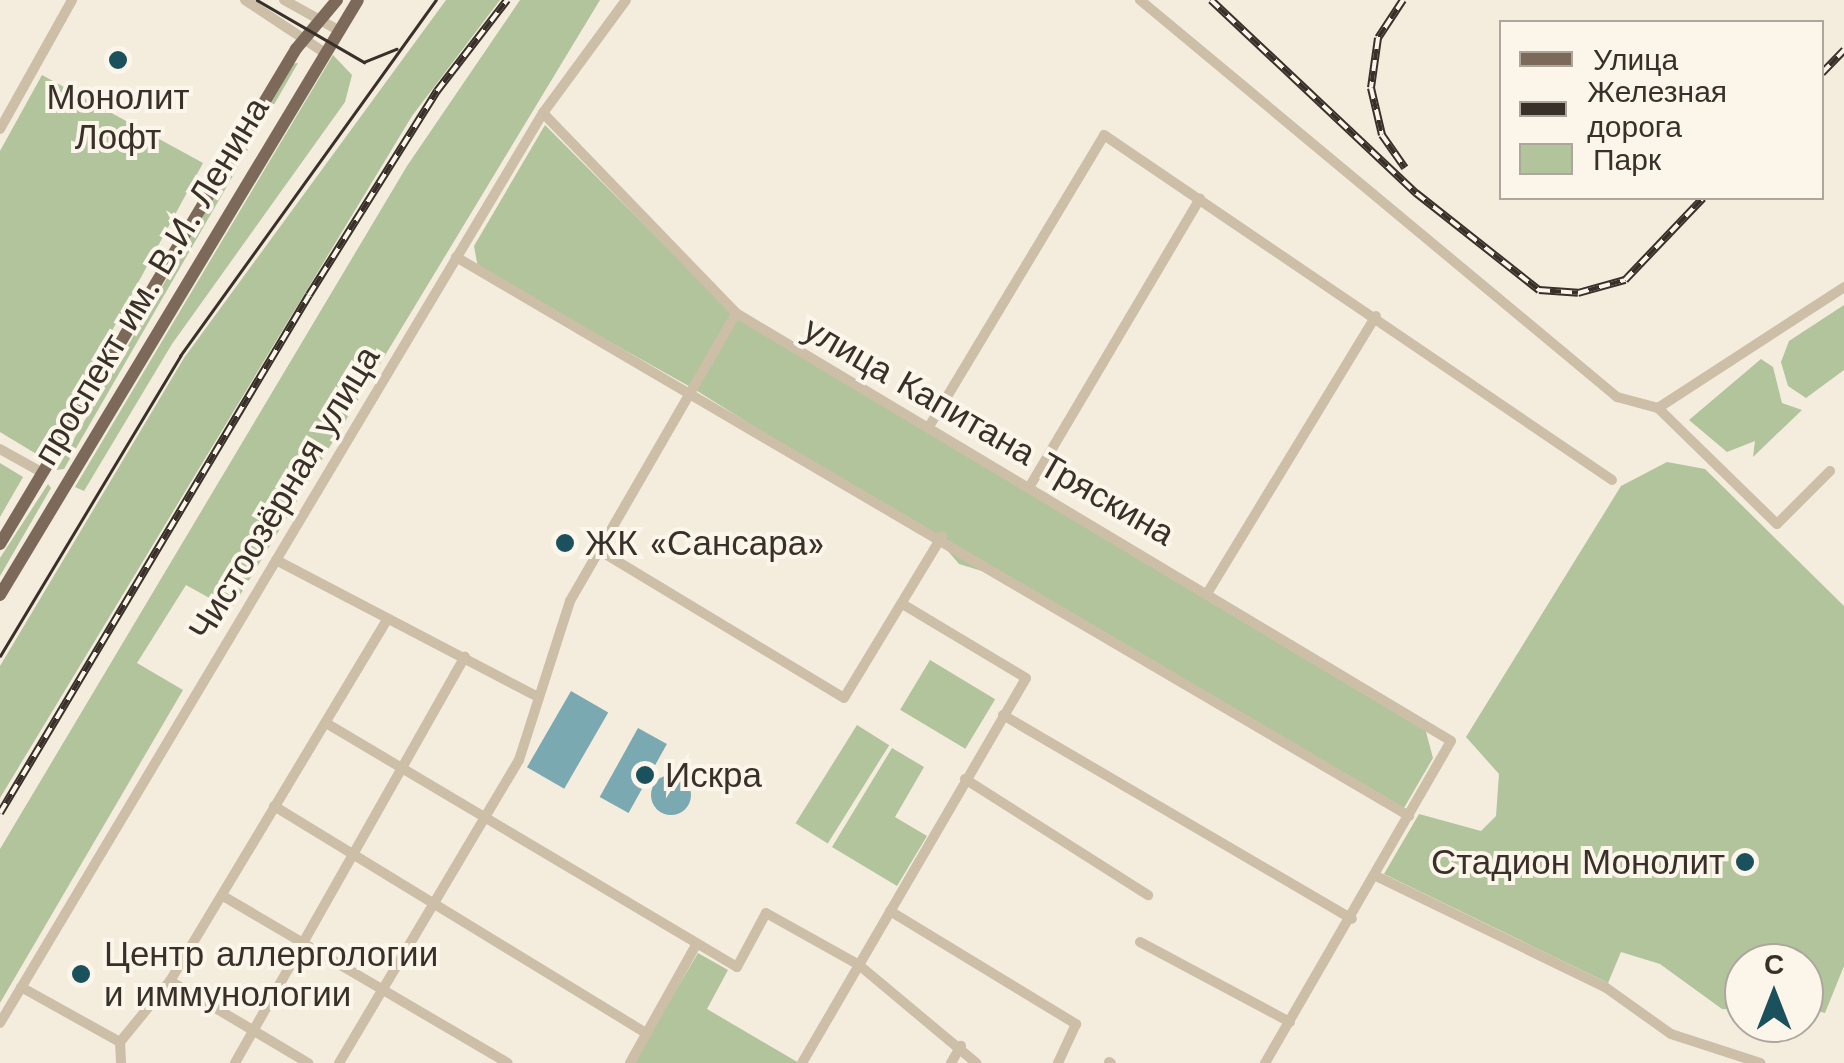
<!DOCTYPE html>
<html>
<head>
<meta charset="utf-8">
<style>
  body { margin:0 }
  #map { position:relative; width:1844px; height:1063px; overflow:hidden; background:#f4ecdd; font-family:"Work Sans",sans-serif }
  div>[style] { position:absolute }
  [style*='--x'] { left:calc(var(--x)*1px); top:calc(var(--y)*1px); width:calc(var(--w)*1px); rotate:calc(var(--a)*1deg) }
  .green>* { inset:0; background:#b1c49c; transform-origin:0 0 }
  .water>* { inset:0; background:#7aa9b2; transform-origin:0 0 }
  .round { border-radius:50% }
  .minor>* { height:10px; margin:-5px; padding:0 5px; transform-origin:5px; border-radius:5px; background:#cdbea8 }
  .major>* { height:12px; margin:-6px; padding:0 6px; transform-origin:6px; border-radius:6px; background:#7c6959 }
  .tram>* { height:2.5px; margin:-1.25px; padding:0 1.25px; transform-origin:1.25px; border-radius:1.25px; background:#393029 }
  .rail>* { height:8px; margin-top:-4px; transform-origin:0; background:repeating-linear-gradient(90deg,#fbf5ea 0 11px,#393029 0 22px); box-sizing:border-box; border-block:2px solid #393029 }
  .dots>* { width:28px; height:28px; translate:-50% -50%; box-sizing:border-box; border:5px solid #fbf5ea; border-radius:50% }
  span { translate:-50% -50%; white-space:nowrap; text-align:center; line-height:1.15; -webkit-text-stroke:8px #fbf5ea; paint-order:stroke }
  .poi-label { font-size:35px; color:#393029 }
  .left { translate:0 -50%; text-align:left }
  .right { translate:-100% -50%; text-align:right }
  .street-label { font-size:35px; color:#393029 }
  .legend { position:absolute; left:1499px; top:20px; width:325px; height:180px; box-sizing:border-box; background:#fbf5ea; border:2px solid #ada69d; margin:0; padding:12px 18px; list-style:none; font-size:30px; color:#393029 }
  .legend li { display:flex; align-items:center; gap:20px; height:50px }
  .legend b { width:50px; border:2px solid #ada69d }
  .north { position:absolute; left:1724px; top:943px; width:100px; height:100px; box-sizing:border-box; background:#fbf5ea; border:2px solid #ada69d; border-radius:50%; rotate:0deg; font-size:28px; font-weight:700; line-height:40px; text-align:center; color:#393029 }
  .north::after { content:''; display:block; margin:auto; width:35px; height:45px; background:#1b505d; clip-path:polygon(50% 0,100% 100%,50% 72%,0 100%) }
</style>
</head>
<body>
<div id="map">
  <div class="green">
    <div style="clip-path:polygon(446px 0,500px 0,412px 116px,0 798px,0 666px,184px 358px)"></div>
    <div style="clip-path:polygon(520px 0,600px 0,231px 610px,186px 585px,137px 663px,183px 690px,0 1003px,0 849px,407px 166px)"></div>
    <div style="clip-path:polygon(333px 55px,352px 75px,345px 102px,172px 344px,84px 491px,75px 487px)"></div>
    <div style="clip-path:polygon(298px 63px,64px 469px,56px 470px,291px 64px)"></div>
    <div style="clip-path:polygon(42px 75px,203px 163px,43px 458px,0 432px,0 151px)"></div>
    <div style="clip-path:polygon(545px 125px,735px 316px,1425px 728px,1433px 758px,1404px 808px,1021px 583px,959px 564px,941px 543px,694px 389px,478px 268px,474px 246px)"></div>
    <div style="clip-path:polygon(1844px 305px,1844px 370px,1806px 398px,1788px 386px,1781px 362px,1789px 341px)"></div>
    <div style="clip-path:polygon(1761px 359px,1773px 367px,1782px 403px,1802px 410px,1753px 457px,1755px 441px,1727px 452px,1689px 420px)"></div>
    <div style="clip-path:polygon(1667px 462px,1705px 469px,1844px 606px,1844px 966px,1825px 1013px,1804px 1007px,1804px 963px,1744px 963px,1744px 1010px,1722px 1009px,1660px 964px,1621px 952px,1608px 983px,1384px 874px,1419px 814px,1481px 831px,1496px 816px,1499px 774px,1466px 737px,1621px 486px)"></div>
    <div style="clip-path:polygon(0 463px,23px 477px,0 517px)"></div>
    <div style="clip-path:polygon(48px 484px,51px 488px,0 576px,0 558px)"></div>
    <div style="left:930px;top:660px;width:76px;height:58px;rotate:31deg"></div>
    <div style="left:857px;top:725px;width:38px;height:116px;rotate:32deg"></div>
    <div style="clip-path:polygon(892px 748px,924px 767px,895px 817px,927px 836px,897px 886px,832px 847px)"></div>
    <div style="clip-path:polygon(698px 953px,728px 970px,707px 1009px,799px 1063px,633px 1063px)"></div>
  </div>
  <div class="water">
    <div style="left:571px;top:691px;width:43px;height:88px;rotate:30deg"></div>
    <div style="left:638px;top:728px;width:33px;height:79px;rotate:29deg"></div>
    <div class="round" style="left:651px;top:775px;width:40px;height:40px"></div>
  </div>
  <div class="minor">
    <div style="--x:245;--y:0;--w:92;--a:33.5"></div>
    <div style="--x:284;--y:0;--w:60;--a:29.1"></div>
    <div style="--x:1140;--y:0;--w:621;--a:39.77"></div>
    <div style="--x:1617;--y:397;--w:42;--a:15"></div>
    <div style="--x:1658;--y:408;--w:166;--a:44.3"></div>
    <div style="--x:1777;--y:524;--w:75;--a:-45"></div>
    <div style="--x:543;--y:113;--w:278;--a:46"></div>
    <div style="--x:736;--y:313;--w:833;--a:30.9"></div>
    <div style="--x:1451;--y:741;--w:372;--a:120"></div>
    <div style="--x:0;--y:129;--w:148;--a:-60.8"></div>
    <div style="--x:456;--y:257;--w:1105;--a:30.39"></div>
    <div style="--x:1658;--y:408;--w:222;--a:-33"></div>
    <div style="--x:930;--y:425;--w:338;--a:-59"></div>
    <div style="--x:1104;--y:135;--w:614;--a:34.18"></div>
    <div style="--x:0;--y:449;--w:49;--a:29.2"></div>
    <div style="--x:1030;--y:486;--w:334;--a:-59.4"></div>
    <div style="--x:597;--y:549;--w:288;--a:31.1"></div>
    <div style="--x:844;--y:698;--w:189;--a:-58.8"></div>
    <div style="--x:276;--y:560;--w:296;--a:27.6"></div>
    <div style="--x:1208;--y:592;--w:323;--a:-58.7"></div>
    <div style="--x:1003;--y:715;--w:404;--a:30.3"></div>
    <div style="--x:326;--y:723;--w:478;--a:30.7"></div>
    <div style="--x:737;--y:967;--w:61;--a:-61.8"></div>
    <div style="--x:766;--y:913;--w:107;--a:29.2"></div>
    <div style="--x:859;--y:965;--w:153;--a:39.9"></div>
    <div style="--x:965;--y:779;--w:217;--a:32.4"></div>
    <div style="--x:274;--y:806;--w:437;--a:31.4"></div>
    <div style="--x:1374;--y:875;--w:257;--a:25.9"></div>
    <div style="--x:1605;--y:987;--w:81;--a:35.5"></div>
    <div style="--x:1671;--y:1034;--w:94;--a:18"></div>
    <div style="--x:223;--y:896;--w:330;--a:30.4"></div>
    <div style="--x:890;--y:911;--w:218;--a:31.3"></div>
    <div style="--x:1076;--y:1024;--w:43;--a:114.8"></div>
    <div style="--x:1140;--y:942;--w:170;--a:28.1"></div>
    <div style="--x:170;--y:981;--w:161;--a:30.7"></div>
    <div style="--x:21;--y:987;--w:113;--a:29.1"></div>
    <div style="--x:120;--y:1042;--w:21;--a:87"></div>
    <div style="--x:0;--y:1023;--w:1060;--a:-59.18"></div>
    <div style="--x:543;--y:113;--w:140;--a:-53.7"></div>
    <div style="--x:120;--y:1042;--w:79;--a:-50.7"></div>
    <div style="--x:170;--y:981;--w:423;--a:-59"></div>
    <div style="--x:1109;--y:1062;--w:2;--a:27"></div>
    <div style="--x:235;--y:1063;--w:467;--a:-60.5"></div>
    <div style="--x:339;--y:1063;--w:352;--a:-59.3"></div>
    <div style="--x:519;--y:760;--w:167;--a:-72.2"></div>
    <div style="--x:570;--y:601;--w:332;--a:-60"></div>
    <div style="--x:630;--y:1063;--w:135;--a:-60.8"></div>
    <div style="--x:802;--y:1063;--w:445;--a:-59.8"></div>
    <div style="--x:1026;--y:678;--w:142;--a:-149.1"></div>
    <div style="--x:951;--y:1063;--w:20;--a:-60"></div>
  </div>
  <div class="major">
    <div style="--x:0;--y:544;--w:577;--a:-59.12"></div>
    <div style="--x:296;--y:49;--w:64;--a:-50.1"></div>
    <div style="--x:0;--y:595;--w:694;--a:-58.97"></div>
  </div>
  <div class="tram">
    <div style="--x:257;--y:0;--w:124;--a:30.1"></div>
    <div style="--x:364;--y:62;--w:35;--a:-22"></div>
    <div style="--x:0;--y:656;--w:350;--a:-59"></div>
    <div style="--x:180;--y:356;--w:438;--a:-54.3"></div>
  </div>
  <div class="rail">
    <div style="--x:1211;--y:0;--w:282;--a:43.3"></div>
    <div style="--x:1416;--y:193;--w:157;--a:38.3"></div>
    <div style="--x:1539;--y:290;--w:39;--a:4"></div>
    <div style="--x:1578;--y:293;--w:49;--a:-15.5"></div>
    <div style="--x:1625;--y:280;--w:113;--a:-46.4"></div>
    <div style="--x:1403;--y:0;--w:45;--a:123.3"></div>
    <div style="--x:1378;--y:38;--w:50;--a:98"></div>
    <div style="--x:1371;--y:88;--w:48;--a:76.8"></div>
    <div style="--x:1382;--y:135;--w:40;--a:55.1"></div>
    <div style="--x:1822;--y:73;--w:32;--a:-46"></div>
    <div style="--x:0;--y:813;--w:603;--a:-59.18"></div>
    <div style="--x:309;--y:295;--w:241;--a:-57.9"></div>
    <div style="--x:437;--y:91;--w:115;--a:-52.4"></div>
  </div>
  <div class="dots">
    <div style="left:118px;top:60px;background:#1b505d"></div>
    <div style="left:565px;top:543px;background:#1b505d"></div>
    <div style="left:645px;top:775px;background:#1b505d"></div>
    <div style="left:1745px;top:862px;background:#1b505d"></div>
    <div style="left:81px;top:974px;background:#1b505d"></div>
  </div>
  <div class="poi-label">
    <span style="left:118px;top:117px">Монолит<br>Лофт</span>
    <span class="left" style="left:585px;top:543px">ЖК «Сансара»</span>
    <span class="left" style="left:665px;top:775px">Искра</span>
    <span class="right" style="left:1725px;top:862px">Стадион Монолит</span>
    <span class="left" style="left:104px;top:974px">Центр аллергологии<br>и иммунологии</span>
  </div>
  <div class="street-label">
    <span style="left:151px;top:281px;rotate:-59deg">проспект им. В.И. Ленина</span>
    <span style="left:989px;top:431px;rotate:30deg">улица Капитана Тряскина</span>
    <span style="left:284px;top:493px;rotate:-59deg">Чистоозёрная улица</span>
  </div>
  <ul class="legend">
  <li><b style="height:12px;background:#7c6959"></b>Улица</li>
  <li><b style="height:12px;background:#393029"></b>Железная дорога</li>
  <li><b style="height:28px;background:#b1c49c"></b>Парк</li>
  </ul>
  <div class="north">С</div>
</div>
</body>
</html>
